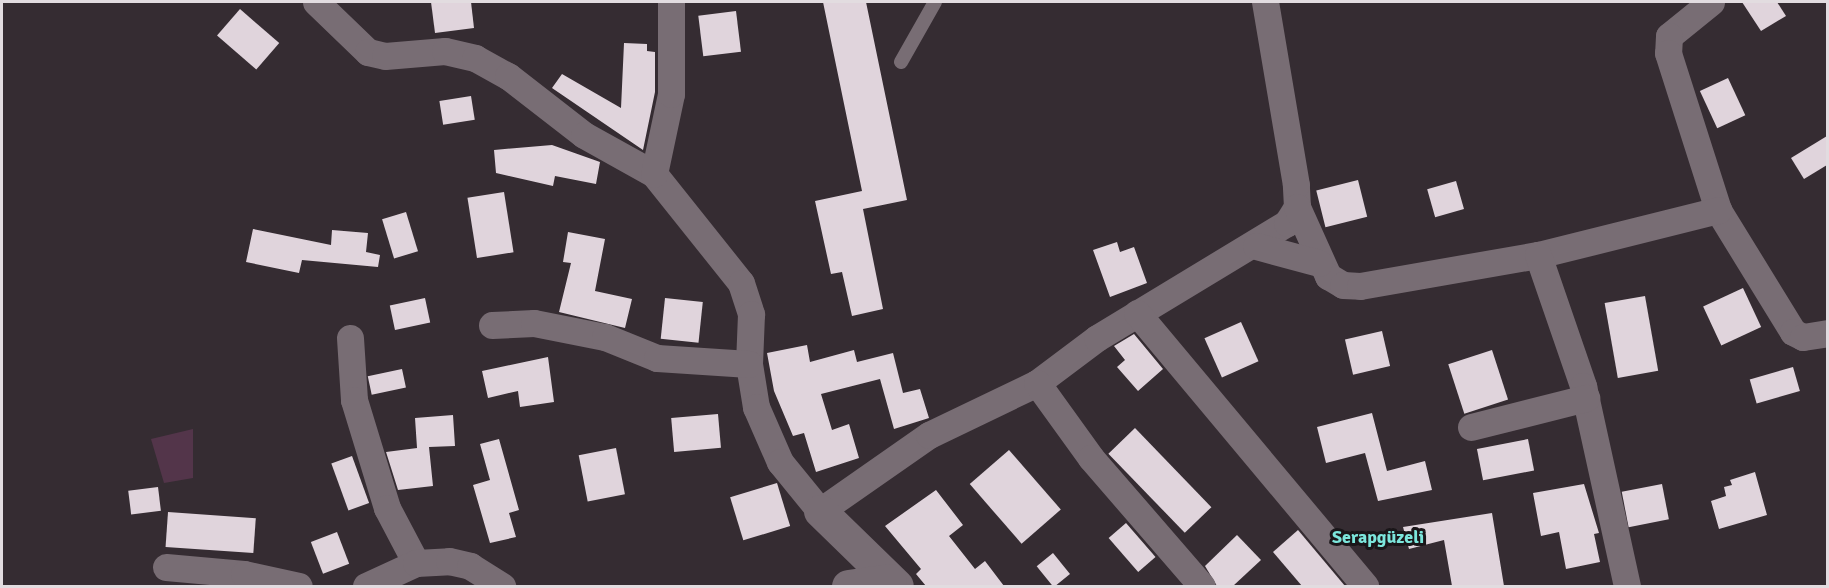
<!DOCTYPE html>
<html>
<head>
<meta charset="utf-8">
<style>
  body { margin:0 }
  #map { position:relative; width:1829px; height:588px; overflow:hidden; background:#352c32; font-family:Signika,sans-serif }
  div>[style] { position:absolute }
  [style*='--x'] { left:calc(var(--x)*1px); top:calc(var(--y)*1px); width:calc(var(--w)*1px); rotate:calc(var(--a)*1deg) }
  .green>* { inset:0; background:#53354a }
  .building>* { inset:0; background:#e0d4dc; transform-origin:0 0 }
  .lane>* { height:14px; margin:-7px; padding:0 7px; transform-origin:7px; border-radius:7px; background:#786d74 }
  .street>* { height:27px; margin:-13.5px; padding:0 13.5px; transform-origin:13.5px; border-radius:13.5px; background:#786d74 }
  .secondary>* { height:33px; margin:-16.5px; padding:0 16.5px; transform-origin:16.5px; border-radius:16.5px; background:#786d74 }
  span { translate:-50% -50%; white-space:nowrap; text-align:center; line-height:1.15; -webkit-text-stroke:6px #1a1619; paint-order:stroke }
  .neighbourhood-label { font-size:18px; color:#7ce6dc; font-weight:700 }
  .frame { position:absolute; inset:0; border:3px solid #e2dce0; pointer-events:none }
</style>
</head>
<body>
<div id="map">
  <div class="green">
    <div style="clip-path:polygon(193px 429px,193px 478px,164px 483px,151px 439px)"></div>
  </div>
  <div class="building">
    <div style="clip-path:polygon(431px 2px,471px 2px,474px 28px,435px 33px)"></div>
    <div style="clip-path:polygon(823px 2px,866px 2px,907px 200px,863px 209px,883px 309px,852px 316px,842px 272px,831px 274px,815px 201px,862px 191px)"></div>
    <div style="clip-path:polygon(1742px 2px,1777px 2px,1786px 16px,1761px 31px)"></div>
    <div style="left:240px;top:9px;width:52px;height:35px;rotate:41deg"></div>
    <div style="left:736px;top:11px;width:41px;height:38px;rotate:83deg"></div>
    <div style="clip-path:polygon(624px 43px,647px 44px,647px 51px,655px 52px,655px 92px,643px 150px,552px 88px,562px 74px,621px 108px)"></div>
    <div style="left:1728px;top:78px;width:41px;height:31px;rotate:65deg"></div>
    <div style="left:471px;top:96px;width:24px;height:32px;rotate:81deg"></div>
    <div style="clip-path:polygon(1827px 136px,1827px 165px,1804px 179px,1791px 158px)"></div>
    <div style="clip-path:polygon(552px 145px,600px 162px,596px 184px,555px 176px,553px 186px,496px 173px,494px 150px)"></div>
    <div style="left:1358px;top:180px;width:38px;height:43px;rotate:76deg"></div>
    <div style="left:1456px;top:181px;width:29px;height:30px;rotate:74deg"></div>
    <div style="left:504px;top:192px;width:61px;height:37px;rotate:81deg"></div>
    <div style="left:406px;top:212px;width:41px;height:25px;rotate:73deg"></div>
    <div style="clip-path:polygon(253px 229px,331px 245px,332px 230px,368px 233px,366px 252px,380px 255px,378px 267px,302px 260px,299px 273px,246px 262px)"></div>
    <div style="clip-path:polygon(568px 232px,605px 239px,595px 291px,632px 299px,625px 328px,559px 312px,571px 263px,563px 262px)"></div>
    <div style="clip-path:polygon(1117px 242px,1120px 252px,1134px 247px,1147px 283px,1110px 297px,1093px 250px)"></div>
    <div style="left:1743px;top:288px;width:43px;height:44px;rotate:65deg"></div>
    <div style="left:1645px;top:296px;width:76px;height:41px;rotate:80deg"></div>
    <div style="left:425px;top:298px;width:25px;height:36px;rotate:78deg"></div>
    <div style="left:665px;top:298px;width:38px;height:41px;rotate:6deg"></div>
    <div style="left:1241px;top:322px;width:43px;height:40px;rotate:66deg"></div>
    <div style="left:1382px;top:331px;width:36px;height:38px;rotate:77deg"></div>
    <div style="clip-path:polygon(1134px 334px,1163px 369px,1138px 391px,1117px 367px,1125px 360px,1114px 346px)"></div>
    <div style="clip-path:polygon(807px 345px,810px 362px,854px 350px,857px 362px,893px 353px,903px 393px,920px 389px,929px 418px,894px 429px,880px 379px,821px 394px,832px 430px,849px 424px,859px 458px,816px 472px,804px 433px,793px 436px,774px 391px,767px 353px)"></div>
    <div style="left:1492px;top:350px;width:52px;height:46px;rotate:72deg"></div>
    <div style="clip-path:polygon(548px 357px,554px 402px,520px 407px,518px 391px,488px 398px,482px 371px)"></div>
    <div style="left:1793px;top:367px;width:25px;height:45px;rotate:74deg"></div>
    <div style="left:402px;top:369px;width:19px;height:35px;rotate:78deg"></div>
    <div style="clip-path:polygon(1372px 413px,1387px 471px,1425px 461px,1432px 490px,1378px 501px,1365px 453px,1326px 463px,1317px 427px)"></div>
    <div style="left:718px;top:414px;width:34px;height:47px;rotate:85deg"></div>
    <div style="clip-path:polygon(453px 415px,455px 446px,429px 447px,433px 486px,398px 490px,386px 452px,425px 447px,417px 448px,415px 418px)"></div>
    <div style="left:1135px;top:428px;width:110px;height:37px;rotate:46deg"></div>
    <div style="clip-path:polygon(499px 439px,519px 510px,509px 513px,516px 537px,490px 543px,473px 485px,490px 480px,480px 444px)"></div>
    <div style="left:1528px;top:439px;width:32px;height:52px;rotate:79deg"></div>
    <div style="left:616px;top:448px;width:47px;height:38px;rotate:79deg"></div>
    <div style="left:1009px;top:450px;width:79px;height:52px;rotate:49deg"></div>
    <div style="left:352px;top:456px;width:50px;height:22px;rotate:70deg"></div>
    <div style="clip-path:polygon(1755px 472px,1767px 515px,1719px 529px,1711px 501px,1726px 496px,1724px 487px,1732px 485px,1730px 480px)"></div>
    <div style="left:777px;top:483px;width:45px;height:49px;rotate:73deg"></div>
    <div style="clip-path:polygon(1584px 484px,1599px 533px,1594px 534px,1600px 562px,1566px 569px,1559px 532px,1541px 536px,1533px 493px)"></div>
    <div style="left:1662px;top:484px;width:36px;height:41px;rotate:79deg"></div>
    <div style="left:158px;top:487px;width:24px;height:30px;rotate:83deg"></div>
    <div style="clip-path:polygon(936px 490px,963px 525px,949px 536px,975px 569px,985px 561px,1004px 586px,926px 586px,916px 574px,921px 569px,885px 526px)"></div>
    <div style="left:168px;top:512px;width:88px;height:35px;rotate:4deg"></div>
    <div style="clip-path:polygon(1492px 513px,1504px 586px,1452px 586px,1444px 540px,1409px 549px,1403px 527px)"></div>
    <div style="left:1126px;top:523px;width:45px;height:23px;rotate:49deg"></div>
    <div style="clip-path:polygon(1298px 530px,1345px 586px,1302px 586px,1273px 552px)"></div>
    <div style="left:337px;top:532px;width:34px;height:28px;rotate:69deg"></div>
    <div style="clip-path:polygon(1237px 535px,1261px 560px,1233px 586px,1217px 586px,1205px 566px)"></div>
    <div style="left:1053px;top:553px;width:27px;height:21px;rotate:51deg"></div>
  </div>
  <div class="lane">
    <div style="--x:901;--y:62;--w:69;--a:-60.5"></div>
  </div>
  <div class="street">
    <div style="--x:316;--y:2;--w:72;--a:43.9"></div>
    <div style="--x:368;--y:52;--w:17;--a:13"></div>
    <div style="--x:385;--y:56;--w:60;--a:-4.8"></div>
    <div style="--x:445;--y:51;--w:31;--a:13"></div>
    <div style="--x:475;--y:58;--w:38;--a:29"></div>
    <div style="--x:508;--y:76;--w:96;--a:37.8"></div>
    <div style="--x:584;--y:135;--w:80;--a:29.1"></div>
    <div style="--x:654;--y:174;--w:139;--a:51.4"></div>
    <div style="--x:741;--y:283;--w:33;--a:72"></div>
    <div style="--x:751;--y:314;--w:50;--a:92.3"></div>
    <div style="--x:749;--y:364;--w:44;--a:80.8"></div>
    <div style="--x:756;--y:407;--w:60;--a:66.4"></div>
    <div style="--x:780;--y:462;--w:63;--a:50.8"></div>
    <div style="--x:820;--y:511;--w:133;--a:-34.9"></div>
    <div style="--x:929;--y:435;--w:120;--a:-25.7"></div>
    <div style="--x:1037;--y:383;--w:75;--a:-36.9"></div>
    <div style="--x:1097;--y:338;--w:222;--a:-31.2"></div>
    <div style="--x:1287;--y:223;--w:19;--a:-58"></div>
    <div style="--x:1297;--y:207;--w:22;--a:-93"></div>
    <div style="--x:1296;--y:185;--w:186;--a:-99.6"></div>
    <div style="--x:1711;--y:2;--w:54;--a:141"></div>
    <div style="--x:1669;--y:36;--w:17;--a:93"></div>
    <div style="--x:1668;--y:53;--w:165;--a:72.3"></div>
    <div style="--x:1718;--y:210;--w:143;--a:58.4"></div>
    <div style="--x:1793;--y:332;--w:11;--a:27"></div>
    <div style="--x:1803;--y:337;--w:25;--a:-9"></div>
    <div style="--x:654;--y:174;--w:82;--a:-78"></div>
    <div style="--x:671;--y:94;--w:92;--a:-90"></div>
    <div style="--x:1297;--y:207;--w:76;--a:65.8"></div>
    <div style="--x:1328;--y:276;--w:17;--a:31"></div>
    <div style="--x:1343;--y:285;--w:17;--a:3"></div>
    <div style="--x:1360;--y:286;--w:181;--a:-9.9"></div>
    <div style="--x:1538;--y:255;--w:186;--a:-14"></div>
    <div style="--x:1256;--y:246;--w:65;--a:15.1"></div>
    <div style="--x:1538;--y:255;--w:139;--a:71"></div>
    <div style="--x:1583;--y:386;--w:205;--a:77.6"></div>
    <div style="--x:1137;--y:313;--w:356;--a:50.1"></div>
    <div style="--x:492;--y:325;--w:42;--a:-2.7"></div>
    <div style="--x:534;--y:323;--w:72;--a:11.2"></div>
    <div style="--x:605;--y:337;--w:56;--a:22"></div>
    <div style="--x:657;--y:358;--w:92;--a:3.7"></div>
    <div style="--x:350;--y:338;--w:62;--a:86.3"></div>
    <div style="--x:354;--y:400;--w:113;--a:73"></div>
    <div style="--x:387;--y:508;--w:62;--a:62.2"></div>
    <div style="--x:1037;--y:383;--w:92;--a:54.2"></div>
    <div style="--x:1091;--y:458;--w:169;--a:49.1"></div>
    <div style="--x:1471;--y:427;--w:119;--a:-14.2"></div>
    <div style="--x:166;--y:567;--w:78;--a:5.1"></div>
    <div style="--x:244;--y:574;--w:56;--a:12.3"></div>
    <div style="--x:366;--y:586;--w:55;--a:-24.7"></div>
    <div style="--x:416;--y:563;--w:33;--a:-3"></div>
    <div style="--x:449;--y:561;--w:22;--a:13"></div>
    <div style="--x:470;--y:566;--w:38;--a:32"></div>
  </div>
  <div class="secondary">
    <div style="--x:820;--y:511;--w:107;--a:44.2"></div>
    <div style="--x:848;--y:586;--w:42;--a:-8.1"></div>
  </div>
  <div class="neighbourhood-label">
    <span style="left:1378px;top:537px">Serapgüzeli</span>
  </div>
  <div class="frame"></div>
</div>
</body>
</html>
